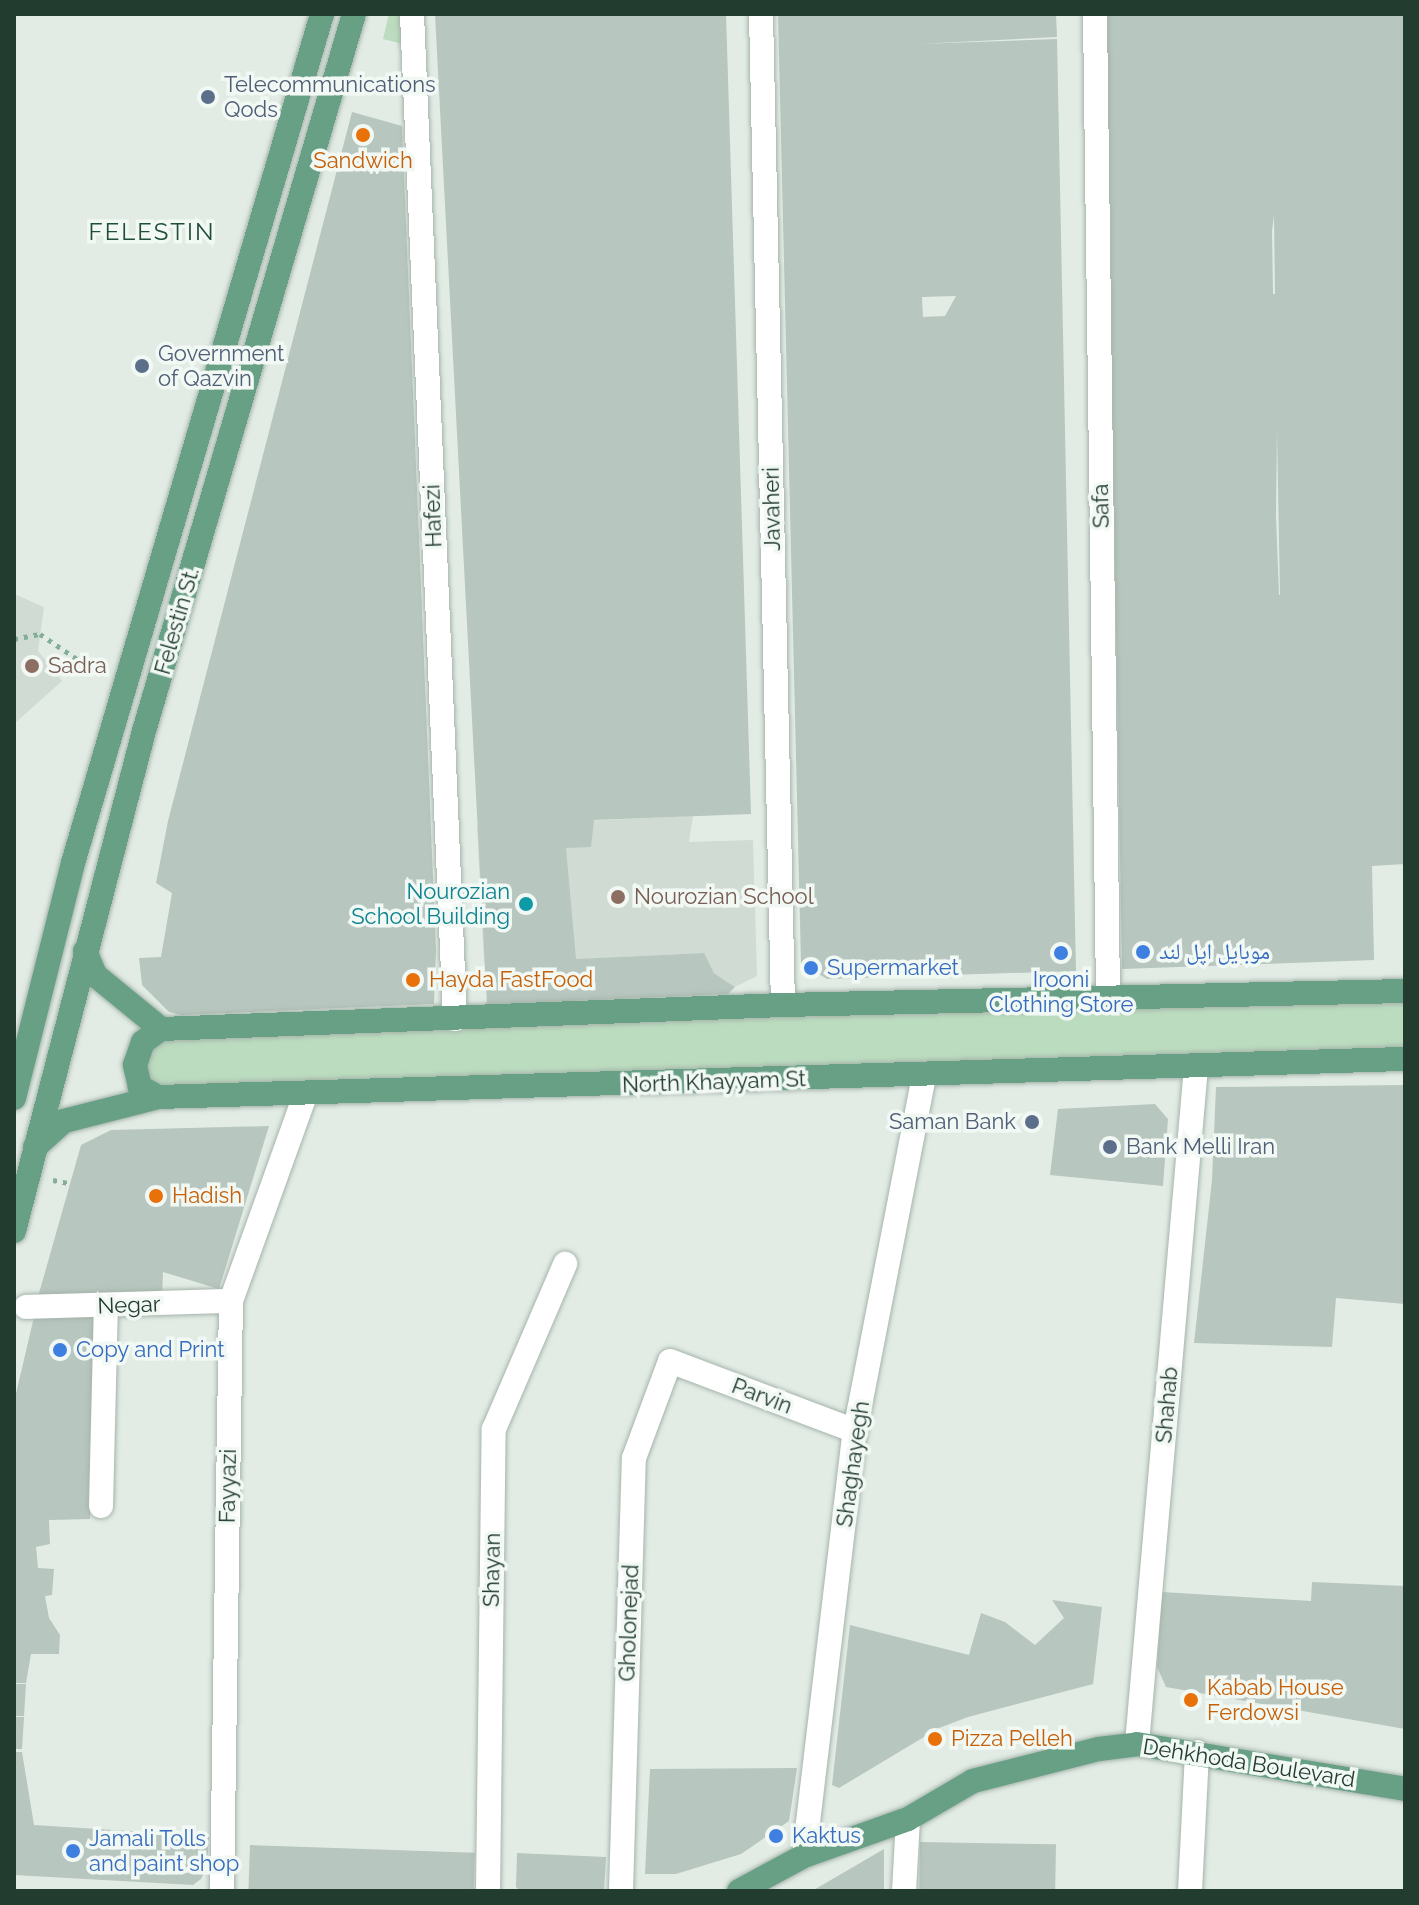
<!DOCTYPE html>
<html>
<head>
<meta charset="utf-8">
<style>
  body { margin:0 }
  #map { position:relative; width:1419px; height:1905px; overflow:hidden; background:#e2ece5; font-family:Raleway,"Noto Naskh Arabic",sans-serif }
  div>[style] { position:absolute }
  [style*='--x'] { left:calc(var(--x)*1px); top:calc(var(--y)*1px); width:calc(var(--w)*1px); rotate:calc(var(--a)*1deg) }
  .built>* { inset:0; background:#d0dbd4 }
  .green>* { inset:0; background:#bbdcbe }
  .building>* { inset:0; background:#b7c6be; transform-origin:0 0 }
  .path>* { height:5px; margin-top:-2.5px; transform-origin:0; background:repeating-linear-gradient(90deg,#83ae98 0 4px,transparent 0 10px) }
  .roads { filter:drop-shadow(0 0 2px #a5b4ab) drop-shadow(0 0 2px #a5b4ab) }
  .minor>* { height:24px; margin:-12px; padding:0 12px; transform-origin:12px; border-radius:12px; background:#fff }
  .major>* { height:24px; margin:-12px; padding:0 12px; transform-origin:12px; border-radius:12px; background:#68a086 }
  .dots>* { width:22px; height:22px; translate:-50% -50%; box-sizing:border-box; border:4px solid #f2f8f4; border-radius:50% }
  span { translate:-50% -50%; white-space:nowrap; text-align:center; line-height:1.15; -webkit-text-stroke:7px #f2f8f4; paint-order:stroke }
  .service-label { font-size:22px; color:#4e5e75 }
  .left { translate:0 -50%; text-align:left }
  .right { translate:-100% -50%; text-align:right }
  .food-label { font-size:22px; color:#c56008 }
  .street-label { font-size:22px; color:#223c30 }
  .education-label { font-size:22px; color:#785e54 }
  .culture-label { font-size:22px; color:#0d838f }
  .shop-label { font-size:22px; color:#366cbe }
  .neighbourhood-label { font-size:24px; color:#1f4e39; letter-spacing:2px }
  .frame { position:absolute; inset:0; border:16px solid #223c30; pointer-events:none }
</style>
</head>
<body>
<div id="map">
  <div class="built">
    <div style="clip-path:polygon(14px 594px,44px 607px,38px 651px,62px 681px,14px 724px)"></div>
    <div style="clip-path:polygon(693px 816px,689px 842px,753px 840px,757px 976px,735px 987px,714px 973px,703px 953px,484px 964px,477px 826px)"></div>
  </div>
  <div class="green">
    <div style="clip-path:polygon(389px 14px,406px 14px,407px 45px,383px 39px)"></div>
    <div style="clip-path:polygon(1405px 991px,1405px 1059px,158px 1097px,137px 1080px,148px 1036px)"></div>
  </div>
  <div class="building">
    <div style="clip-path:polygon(435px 14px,726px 14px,751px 814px,594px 820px,591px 847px,566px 848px,576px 959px,704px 953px,714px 973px,735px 987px,728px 994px,487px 1005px)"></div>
    <div style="clip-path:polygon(evenodd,778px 14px,1056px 14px,1057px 37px,918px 44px,1057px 39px,1076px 971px,827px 979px,801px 963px,778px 14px,956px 296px,945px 316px,923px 317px,922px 297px,956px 296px)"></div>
    <div style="clip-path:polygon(evenodd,1105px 14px,1405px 14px,1405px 864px,1372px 866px,1374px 960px,1122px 969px,1105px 14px,1274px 215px,1275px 294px,1273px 294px,1272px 231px,1274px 215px,1105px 14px,1277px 430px,1280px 595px,1279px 595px,1276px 516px,1277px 430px)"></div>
    <div style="clip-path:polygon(352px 112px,402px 126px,436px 950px,434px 1004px,182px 1015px,169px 1012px,142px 985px,139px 958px,161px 957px,172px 893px,156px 883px,168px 821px)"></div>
    <div style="clip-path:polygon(1405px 1085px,1405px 1304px,1336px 1298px,1332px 1347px,1194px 1343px,1212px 1180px,1216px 1087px)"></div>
    <div style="clip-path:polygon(1155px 1104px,1168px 1119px,1163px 1186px,1050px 1175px,1058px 1109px)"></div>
    <div style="clip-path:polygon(269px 1126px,219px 1289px,163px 1272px,162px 1298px,38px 1297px,81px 1145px,111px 1130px)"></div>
    <div style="clip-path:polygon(34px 1317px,95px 1317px,90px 1519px,49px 1520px,50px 1544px,36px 1547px,38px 1568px,54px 1569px,52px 1595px,45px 1596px,49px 1618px,60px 1635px,59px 1654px,31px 1654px,26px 1683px,14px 1683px,14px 1402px)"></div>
    <div style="clip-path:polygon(1312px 1582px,1405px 1586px,1405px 1729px,1166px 1687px,1157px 1667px,1162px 1592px,1311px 1601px)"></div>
    <div style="clip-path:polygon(1052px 1600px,1102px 1607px,1093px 1684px,968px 1717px,939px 1728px,839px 1788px,832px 1785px,850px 1625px,969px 1655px,981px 1613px,1005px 1622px,1035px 1645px,1064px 1618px)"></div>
    <div style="clip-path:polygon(14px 1684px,26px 1684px,24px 1716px,14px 1716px)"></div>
    <div style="clip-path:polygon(14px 1717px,24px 1717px,22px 1749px,14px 1749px)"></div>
    <div style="clip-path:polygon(14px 1752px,22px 1752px,34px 1825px,209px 1836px,207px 1867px,201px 1879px,193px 1885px,14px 1875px)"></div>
    <div style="clip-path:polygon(797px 1768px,789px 1821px,741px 1854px,676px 1874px,645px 1874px,650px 1769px)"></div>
    <div style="left:920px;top:1842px;width:136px;height:49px;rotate:1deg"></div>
    <div style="left:250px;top:1845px;width:225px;height:44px;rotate:2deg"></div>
    <div style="clip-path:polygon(884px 1849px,884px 1891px,812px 1891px)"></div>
    <div style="clip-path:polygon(517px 1853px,606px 1857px,604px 1891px,520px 1891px,516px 1887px)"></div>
  </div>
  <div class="path">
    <div style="--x:14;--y:639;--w:26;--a:-11"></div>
    <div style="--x:40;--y:634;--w:55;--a:34"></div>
    <div style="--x:86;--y:665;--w:18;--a:16"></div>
    <div style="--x:53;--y:1180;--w:15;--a:11"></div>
  </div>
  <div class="roads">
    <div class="minor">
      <div style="--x:412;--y:14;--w:1006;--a:87.55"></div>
      <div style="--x:761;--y:14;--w:991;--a:88.73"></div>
      <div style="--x:1095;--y:14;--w:984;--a:89.24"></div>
      <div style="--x:26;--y:1307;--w:205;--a:-1.7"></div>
      <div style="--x:101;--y:1506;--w:200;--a:-88.6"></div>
      <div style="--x:1137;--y:1744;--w:680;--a:-85.02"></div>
      <div style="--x:804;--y:1856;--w:428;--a:-83.2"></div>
      <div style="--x:855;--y:1431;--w:363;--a:-79"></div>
      <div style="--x:222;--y:1891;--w:590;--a:-89.13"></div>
      <div style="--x:231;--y:1301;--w:219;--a:-70.2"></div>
      <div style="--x:488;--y:1891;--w:462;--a:-89.3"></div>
      <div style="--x:494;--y:1429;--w:180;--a:-66.7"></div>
      <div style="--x:621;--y:1891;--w:433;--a:-88.3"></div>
      <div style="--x:634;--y:1458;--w:103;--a:-69.6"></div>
      <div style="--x:670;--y:1361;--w:198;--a:20.7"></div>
      <div style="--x:904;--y:1891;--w:72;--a:-86.8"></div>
      <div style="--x:1190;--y:1891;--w:139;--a:-87.1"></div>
    </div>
    <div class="major">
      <div style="--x:85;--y:951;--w:26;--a:67"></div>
      <div style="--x:95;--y:975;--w:85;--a:39.3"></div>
      <div style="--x:161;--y:1029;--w:622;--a:-2.21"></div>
      <div style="--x:783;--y:1005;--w:622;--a:-1.29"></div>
      <div style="--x:158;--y:1097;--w:21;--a:-151"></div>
      <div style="--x:140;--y:1087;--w:23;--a:-103"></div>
      <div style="--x:135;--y:1065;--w:24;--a:-71"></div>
      <div style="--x:143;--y:1042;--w:22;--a:-36"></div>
      <div style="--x:14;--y:1098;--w:242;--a:-75.9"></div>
      <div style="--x:73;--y:863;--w:885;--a:-73.65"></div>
      <div style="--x:35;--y:1147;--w:39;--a:-42"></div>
      <div style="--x:64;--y:1121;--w:97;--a:-14.3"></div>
      <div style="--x:158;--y:1097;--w:1248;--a:-1.75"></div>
      <div style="--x:14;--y:1231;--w:517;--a:-75.43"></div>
      <div style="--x:144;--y:731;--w:747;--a:-73.68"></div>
      <div style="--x:739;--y:1891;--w:74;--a:-28.3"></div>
      <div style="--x:804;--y:1856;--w:110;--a:-19.6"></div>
      <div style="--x:908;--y:1819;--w:75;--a:-30.3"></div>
      <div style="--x:973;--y:1781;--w:130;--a:-14.3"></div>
      <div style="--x:1099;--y:1749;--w:38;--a:-7"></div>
      <div style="--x:1137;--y:1744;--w:272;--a:9.5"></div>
    </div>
  </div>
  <div class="dots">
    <div style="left:208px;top:97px;background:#5c6f8a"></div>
    <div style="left:363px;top:135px;background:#e8710a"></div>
    <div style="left:142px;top:366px;background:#5c6f8a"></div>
    <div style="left:32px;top:666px;background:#8d6e63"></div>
    <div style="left:618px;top:897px;background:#8d6e63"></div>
    <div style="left:526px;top:904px;background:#0f9aa8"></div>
    <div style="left:1143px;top:952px;background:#3f7fe0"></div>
    <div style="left:1061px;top:953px;background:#3f7fe0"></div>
    <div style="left:811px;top:968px;background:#3f7fe0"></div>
    <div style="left:413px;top:980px;background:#e8710a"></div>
    <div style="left:1032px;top:1122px;background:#5c6f8a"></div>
    <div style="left:1110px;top:1147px;background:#5c6f8a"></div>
    <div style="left:156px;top:1196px;background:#e8710a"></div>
    <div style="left:60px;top:1350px;background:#3f7fe0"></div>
    <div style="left:1191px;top:1700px;background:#e8710a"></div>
    <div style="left:935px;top:1739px;background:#e8710a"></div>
    <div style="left:776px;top:1836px;background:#3f7fe0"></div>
    <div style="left:73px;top:1851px;background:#3f7fe0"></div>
  </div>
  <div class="service-label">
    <span class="left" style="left:224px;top:97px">Telecommunications<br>Qods</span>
    <span class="left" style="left:158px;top:366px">Government<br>of Qazvin</span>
    <span class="right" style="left:1016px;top:1122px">Saman Bank</span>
    <span class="left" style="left:1126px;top:1147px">Bank Melli Iran</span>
  </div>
  <div class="food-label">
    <span style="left:363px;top:161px">Sandwich</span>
    <span class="left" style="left:429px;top:980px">Hayda FastFood</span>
    <span class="left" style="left:172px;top:1196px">Hadish</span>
    <span class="left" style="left:1207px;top:1700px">Kabab House<br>Ferdowsi</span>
    <span class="left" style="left:951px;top:1739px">Pizza Pelleh</span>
  </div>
  <div class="street-label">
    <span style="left:1101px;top:506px;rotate:-91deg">Safa</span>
    <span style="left:772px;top:509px;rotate:-91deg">Javaheri</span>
    <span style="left:433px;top:516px;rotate:-92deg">Hafezi</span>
    <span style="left:177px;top:621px;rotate:-74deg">Felestin St.</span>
    <span style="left:714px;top:1082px;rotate:-2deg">North Khayyam St</span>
    <span style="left:129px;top:1305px;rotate:-2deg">Negar</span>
    <span style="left:762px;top:1396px;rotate:21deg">Parvin</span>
    <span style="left:1167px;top:1405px;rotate:-85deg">Shahab</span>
    <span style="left:853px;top:1464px;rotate:-82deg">Shaghayegh</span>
    <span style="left:228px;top:1486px;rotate:-89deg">Fayyazi</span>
    <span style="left:492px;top:1570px;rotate:-89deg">Shayan</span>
    <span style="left:629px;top:1623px;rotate:-88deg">Gholonejad</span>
    <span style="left:1249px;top:1763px;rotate:9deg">Dehkhoda Boulevard</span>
  </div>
  <div class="education-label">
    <span class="left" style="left:48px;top:666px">Sadra</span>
    <span class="left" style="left:634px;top:897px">Nourozian School</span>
  </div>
  <div class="culture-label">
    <span class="right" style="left:510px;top:904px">Nourozian<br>School Building</span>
  </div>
  <div class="shop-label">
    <span class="left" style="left:1159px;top:952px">موبایل اپل لند</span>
    <span class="left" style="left:827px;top:968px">Supermarket</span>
    <span style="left:1061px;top:992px">Irooni<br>Clothing Store</span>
    <span class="left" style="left:76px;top:1350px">Copy and Print</span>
    <span class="left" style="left:792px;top:1836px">Kaktus</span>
    <span class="left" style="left:89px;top:1851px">Jamali Tolls<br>and paint shop</span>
  </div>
  <div class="neighbourhood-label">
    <span style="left:152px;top:232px">FELESTIN</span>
  </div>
  <div class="frame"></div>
</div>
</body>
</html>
